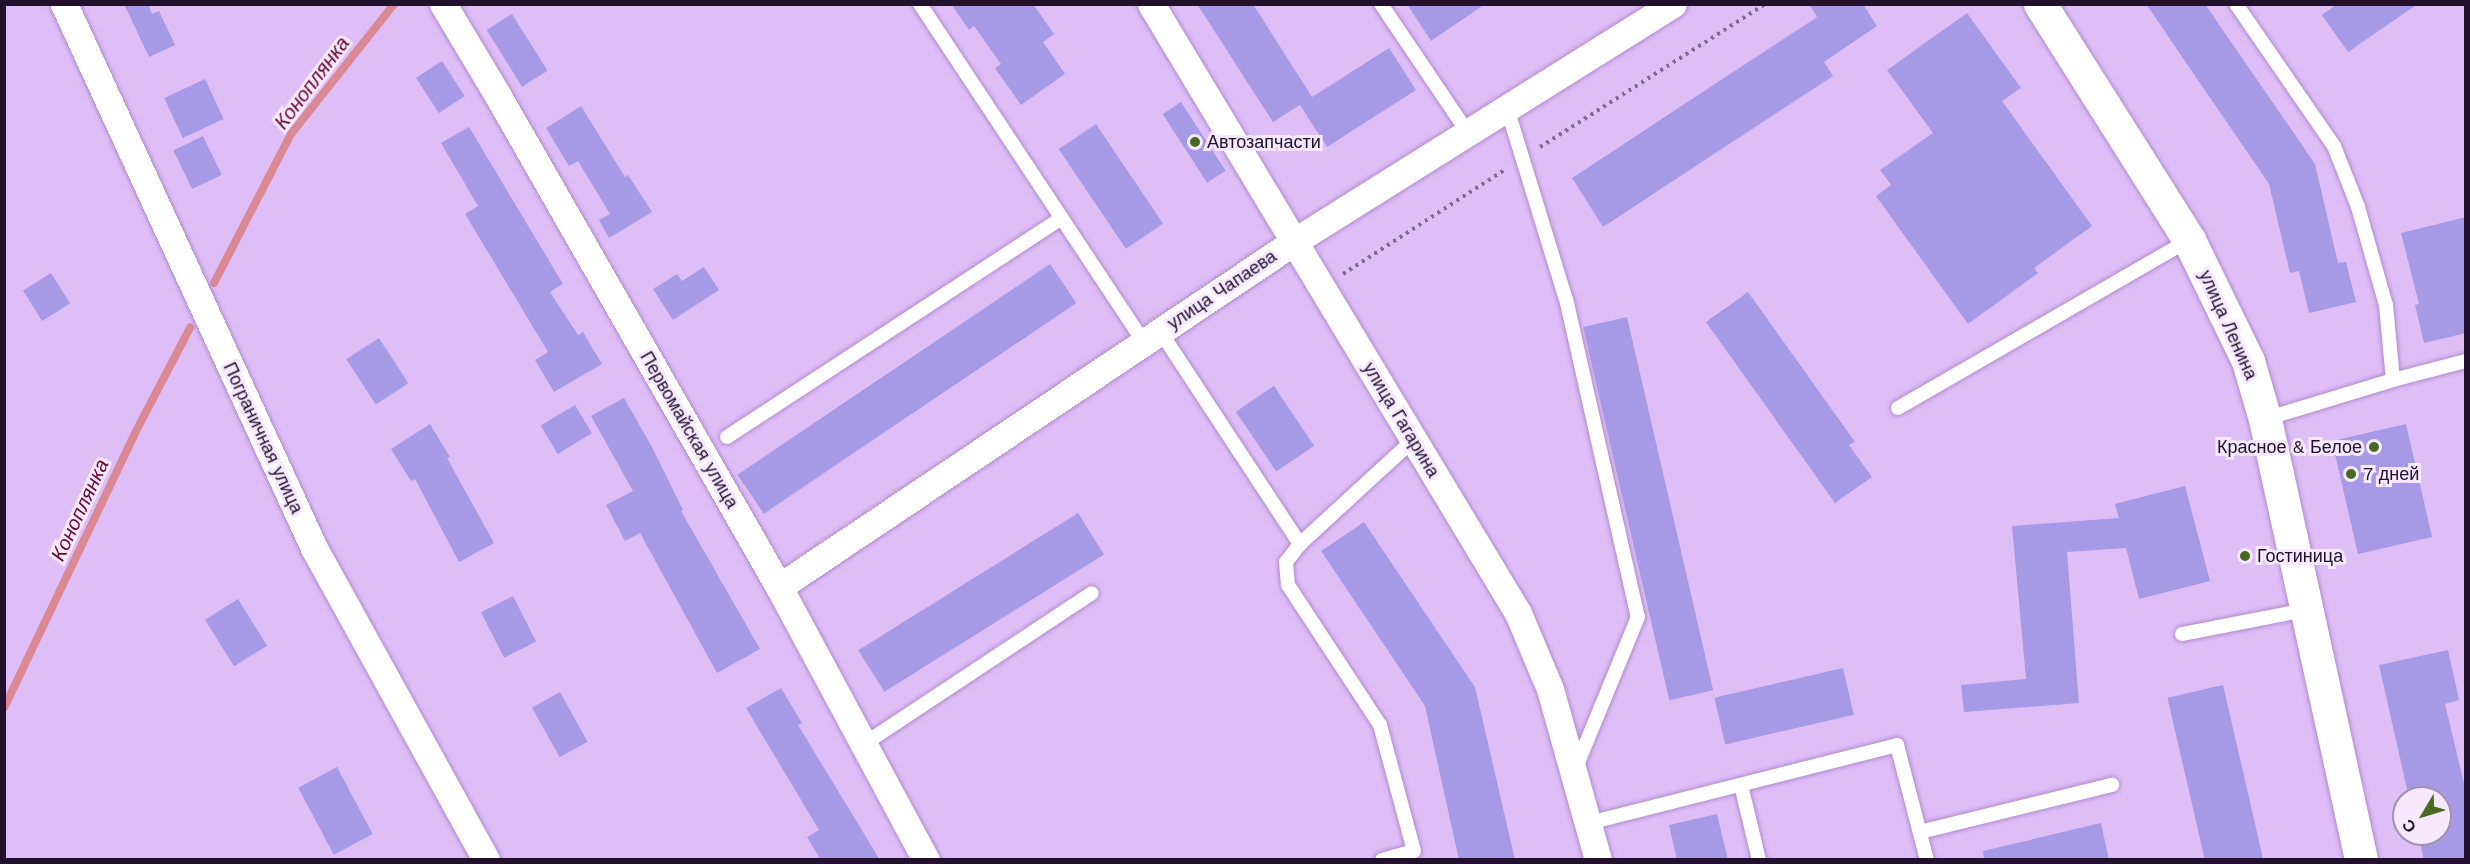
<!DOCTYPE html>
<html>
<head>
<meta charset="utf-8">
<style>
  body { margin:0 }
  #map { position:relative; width:2470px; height:864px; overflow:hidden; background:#dfbef8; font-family:"Work Sans",sans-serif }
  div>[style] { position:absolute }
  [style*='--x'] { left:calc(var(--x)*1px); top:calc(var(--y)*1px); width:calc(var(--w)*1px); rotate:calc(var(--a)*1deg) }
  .stream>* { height:8px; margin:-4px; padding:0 4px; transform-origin:4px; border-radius:4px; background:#d98894 }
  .building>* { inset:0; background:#a69ae6; transform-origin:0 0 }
  .path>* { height:4px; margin-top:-2px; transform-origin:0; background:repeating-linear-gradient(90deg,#826994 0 3px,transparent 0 7.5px) }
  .roads { filter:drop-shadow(0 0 2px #b28acf) drop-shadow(0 0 2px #b28acf) }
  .service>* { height:14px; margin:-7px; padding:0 7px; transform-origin:7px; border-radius:7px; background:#fff }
  .minor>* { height:27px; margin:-13.5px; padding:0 13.5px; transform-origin:13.5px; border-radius:13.5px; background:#fff }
  .secondary>* { height:33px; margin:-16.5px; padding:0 16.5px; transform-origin:16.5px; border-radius:16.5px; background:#fff }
  .dots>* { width:16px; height:16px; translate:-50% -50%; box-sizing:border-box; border:3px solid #f5e8ff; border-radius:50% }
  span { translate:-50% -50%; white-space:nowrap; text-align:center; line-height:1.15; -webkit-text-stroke:6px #f5e8ff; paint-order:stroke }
  .poi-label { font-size:18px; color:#21112c }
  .left { translate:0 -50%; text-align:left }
  .right { translate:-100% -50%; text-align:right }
  .street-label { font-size:18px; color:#21112c }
  .water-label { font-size:20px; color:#6a0527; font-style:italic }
  .frame { position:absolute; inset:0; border:6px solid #21112c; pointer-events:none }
  .north { position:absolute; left:2392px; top:786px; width:60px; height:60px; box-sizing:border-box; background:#f5e8ff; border:2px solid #a092ab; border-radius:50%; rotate:232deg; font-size:16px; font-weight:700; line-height:24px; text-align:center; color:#21112c }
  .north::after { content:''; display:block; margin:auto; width:21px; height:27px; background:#496a20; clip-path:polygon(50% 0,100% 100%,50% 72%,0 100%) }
</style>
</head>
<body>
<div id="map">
  <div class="stream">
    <div style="--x:214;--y:283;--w:168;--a:-62.7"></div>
    <div style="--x:291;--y:134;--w:166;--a:-51.6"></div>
    <div style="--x:4;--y:708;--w:305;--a:-64.5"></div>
    <div style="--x:135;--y:433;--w:119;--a:-62.4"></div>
  </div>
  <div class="building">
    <div style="clip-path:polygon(124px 4px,148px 4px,152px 14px,159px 11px,175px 45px,149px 57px)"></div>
    <div style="clip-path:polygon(951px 4px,1033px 4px,1054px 34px,1043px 42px,1065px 74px,1021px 105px,995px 68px,1001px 64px,974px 26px,969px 30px)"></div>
    <div style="clip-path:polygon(1197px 4px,1253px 4px,1312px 97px,1389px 48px,1416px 90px,1327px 147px,1300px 105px,1273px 122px)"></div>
    <div style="clip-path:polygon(1407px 4px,1485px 4px,1431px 41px)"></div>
    <div style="clip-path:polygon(1809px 4px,1863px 4px,1877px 26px,1824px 62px,1833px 76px,1603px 227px,1572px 178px,1817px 17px)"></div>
    <div style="clip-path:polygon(2146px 4px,2205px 4px,2315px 164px,2338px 263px,2346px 262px,2356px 302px,2309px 313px,2299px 271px,2290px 273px,2269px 184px)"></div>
    <div style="clip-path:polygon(2337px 4px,2418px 4px,2348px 52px,2322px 15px)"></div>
    <div style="clip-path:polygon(1967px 13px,2021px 88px,2002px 101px,2092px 226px,2034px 268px,2038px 273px,1968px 324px,1876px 196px,1891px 185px,1880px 170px,1933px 133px,1887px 70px)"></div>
    <div style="left:512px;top:14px;width:67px;height:30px;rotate:58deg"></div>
    <div style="left:442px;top:61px;width:42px;height:31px;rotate:57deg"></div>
    <div style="left:205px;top:79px;width:44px;height:45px;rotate:65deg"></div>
    <div style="left:1181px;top:102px;width:82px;height:22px;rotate:57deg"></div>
    <div style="clip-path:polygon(581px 106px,625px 177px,628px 175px,652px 212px,609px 238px,599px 220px,610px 214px,578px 161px,569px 166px,546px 128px)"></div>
    <div style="left:1096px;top:124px;width:120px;height:45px;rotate:56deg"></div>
    <div style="clip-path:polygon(469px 127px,563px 284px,550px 292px,578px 335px,583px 332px,602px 364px,554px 392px,535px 360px,548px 352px,465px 214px,478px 206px,441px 143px)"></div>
    <div style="left:203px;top:136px;width:43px;height:33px;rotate:64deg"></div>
    <div style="clip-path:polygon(2466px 217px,2466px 333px,2424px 343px,2415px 305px,2419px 304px,2401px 233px)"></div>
    <div style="left:1050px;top:264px;width:47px;height:377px;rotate:56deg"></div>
    <div style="clip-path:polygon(704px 267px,719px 290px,673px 320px,653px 289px,677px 274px,682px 281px)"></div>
    <div style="left:51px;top:273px;width:36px;height:33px;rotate:58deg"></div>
    <div style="clip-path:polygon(1748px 292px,1855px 442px,1849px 445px,1872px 477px,1835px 503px,1706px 322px)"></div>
    <div style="left:1627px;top:317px;width:383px;height:45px;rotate:77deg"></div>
    <div style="left:379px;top:338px;width:54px;height:39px;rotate:57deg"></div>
    <div style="left:1274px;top:386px;width:72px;height:46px;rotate:56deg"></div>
    <div style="clip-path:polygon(624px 398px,652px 447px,683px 510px,681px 511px,760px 649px,717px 673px,640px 533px,625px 541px,606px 505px,633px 491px,591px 416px)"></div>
    <div style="left:575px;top:405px;width:33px;height:40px;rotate:59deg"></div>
    <div style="clip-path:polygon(430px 424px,450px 457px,447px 458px,494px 543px,459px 562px,415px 479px,411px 481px,391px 449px)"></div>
    <div style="left:2406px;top:424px;width:116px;height:76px;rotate:77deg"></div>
    <div style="clip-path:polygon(2185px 486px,2210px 581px,2139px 599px,2126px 548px,2067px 552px,2079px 703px,1964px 712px,1961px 685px,2026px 679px,2012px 526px,2119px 518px,2115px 504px)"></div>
    <div style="left:1078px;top:513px;width:49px;height:259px;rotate:58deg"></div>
    <div style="clip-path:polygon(1364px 522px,1475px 687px,1515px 860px,1459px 860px,1425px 706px,1321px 551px)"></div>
    <div style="left:513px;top:596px;width:51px;height:36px;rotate:63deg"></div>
    <div style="left:238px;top:599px;width:55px;height:39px;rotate:58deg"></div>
    <div style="clip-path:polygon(2448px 650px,2459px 700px,2445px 704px,2466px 792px,2466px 860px,2424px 860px,2418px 834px,2440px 834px,2440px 798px,2409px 798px,2379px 665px)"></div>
    <div style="left:1843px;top:668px;width:48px;height:132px;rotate:77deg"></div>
    <div style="left:2223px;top:685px;width:180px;height:57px;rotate:77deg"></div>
    <div style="clip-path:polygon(781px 688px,802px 723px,798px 725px,880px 860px,821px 860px,807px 837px,819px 830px,746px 708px)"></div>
    <div style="left:560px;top:692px;width:57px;height:32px;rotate:61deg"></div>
    <div style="left:337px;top:767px;width:76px;height:44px;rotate:62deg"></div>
    <div style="clip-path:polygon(1717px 814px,1728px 860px,1677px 860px,1669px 825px)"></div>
    <div style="clip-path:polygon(2101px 823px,2109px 860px,1984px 860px,1983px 851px)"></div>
  </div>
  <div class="path">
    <div style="--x:1540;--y:147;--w:267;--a:-32.4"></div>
    <div style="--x:1343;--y:274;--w:194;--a:-32.8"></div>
  </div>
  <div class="roads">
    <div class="service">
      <div style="--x:920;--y:4;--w:405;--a:56.5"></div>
      <div style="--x:1381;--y:4;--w:156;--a:56"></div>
      <div style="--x:2236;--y:4;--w:173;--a:55.4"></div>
      <div style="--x:2334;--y:146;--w:66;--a:68.5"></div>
      <div style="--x:2358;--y:207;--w:102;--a:74.1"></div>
      <div style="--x:2386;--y:305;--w:75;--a:84.7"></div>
      <div style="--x:1507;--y:108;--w:204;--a:72.9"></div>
      <div style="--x:1567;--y:303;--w:322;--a:77.3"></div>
      <div style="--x:1638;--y:617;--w:165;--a:112.4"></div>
      <div style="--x:1160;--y:331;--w:255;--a:56.7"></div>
      <div style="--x:1898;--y:408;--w:336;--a:-30"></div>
      <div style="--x:2265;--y:419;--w:134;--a:-16.9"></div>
      <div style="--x:2393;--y:380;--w:75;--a:-14.6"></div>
      <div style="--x:727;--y:437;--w:400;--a:-33.2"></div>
      <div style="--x:2182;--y:634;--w:126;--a:-11"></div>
      <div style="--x:864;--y:744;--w:273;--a:-33.5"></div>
      <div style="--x:1741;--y:785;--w:77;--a:76.5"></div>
      <div style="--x:1589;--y:823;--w:318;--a:-14.2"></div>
      <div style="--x:1897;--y:745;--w:119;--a:75.4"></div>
      <div style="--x:1920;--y:832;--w:198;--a:-13.8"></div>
      <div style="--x:1382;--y:860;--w:33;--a:-16"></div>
      <div style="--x:1414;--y:851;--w:131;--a:-105.1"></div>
      <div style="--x:1380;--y:725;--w:168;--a:-123.3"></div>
      <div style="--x:1288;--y:585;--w:23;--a:-95"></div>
      <div style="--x:1286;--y:562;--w:23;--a:-52"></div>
      <div style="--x:1300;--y:544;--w:154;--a:-42.6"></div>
    </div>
    <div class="minor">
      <div style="--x:64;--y:4;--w:599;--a:65.32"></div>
      <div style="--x:314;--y:548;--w:356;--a:61.1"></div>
      <div style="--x:443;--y:4;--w:107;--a:59.1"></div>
      <div style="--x:498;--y:96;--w:566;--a:60.22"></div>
      <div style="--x:779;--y:587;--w:310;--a:61.7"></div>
      <div style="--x:1151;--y:4;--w:711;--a:58.93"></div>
      <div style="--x:1518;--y:613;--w:82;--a:67.2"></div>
      <div style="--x:1550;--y:689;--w:178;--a:74.3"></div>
      <div style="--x:779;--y:587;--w:621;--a:-33.84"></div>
      <div style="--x:1295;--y:241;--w:446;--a:-32.1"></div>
    </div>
    <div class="secondary">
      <div style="--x:2040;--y:4;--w:279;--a:57.7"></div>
      <div style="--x:2189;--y:240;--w:135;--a:64"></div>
      <div style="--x:2248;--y:361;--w:60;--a:73.7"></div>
      <div style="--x:2265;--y:419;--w:451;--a:77.7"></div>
    </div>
  </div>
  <div class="dots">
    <div style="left:1195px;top:142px;background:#496a20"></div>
    <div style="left:2374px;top:447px;background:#496a20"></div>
    <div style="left:2351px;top:474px;background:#496a20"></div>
    <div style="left:2245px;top:556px;background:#496a20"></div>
  </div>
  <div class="poi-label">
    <span class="left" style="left:1207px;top:142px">Автозапчасти</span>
    <span class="right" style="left:2362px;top:447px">Красное &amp; Белое</span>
    <span class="left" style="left:2363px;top:474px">7 дней</span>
    <span class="left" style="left:2257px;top:556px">Гостиница</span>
  </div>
  <div class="street-label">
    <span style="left:1222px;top:290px;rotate:-34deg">улица Чапаева</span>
    <span style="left:2228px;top:325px;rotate:66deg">улица Ленина</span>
    <span style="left:1401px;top:420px;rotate:59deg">улица Гагарина</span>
    <span style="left:689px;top:430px;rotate:60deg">Первомайская улица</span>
    <span style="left:263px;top:438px;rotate:65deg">Пограничная улица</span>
  </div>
  <div class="water-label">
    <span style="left:312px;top:83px;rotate:-53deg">Коноплянка</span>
    <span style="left:80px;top:510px;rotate:-65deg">Коноплянка</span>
  </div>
  <div class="frame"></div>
  <div class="north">С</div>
</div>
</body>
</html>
